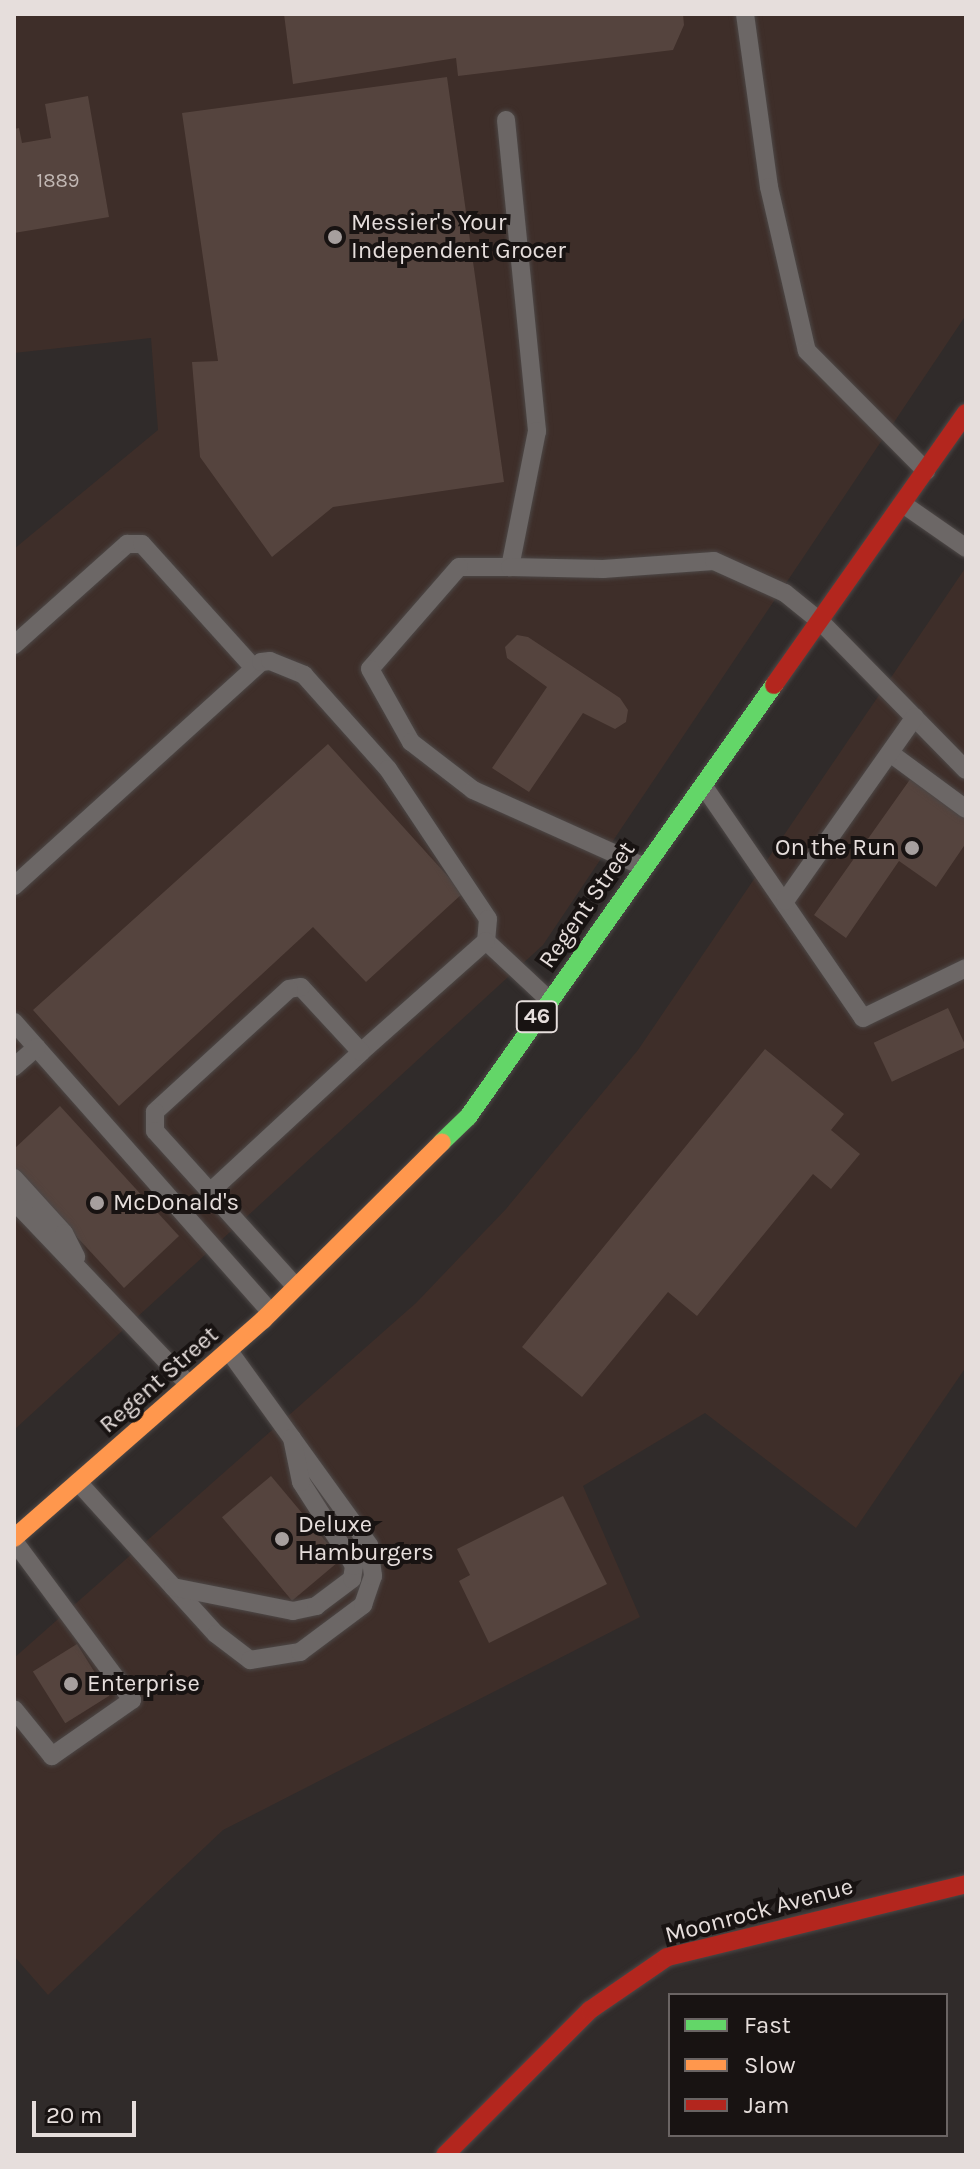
<!DOCTYPE html>
<html>
<head>
<meta charset="utf-8">
<style>
  body { margin:0 }
  #map { position:relative; width:980px; height:2169px; overflow:hidden; background:#302b2a; font-family:Karla,sans-serif }
  div>[style] { position:absolute }
  [style*='--x'] { left:calc(var(--x)*1px); top:calc(var(--y)*1px); width:calc(var(--w)*1px); rotate:calc(var(--a)*1deg) }
  .built>* { inset:0; background:#3e2e29 }
  .building>* { inset:0; background:#55443e; transform-origin:0 0 }
  .roads { filter:drop-shadow(0 0 2px #4d4847) drop-shadow(0 0 2px #4d4847) }
  .lane>* { height:18px; margin:-9px; padding:0 9px; transform-origin:9px; border-radius:9px; background:#6c6766 }
  .fast>* { height:18px; margin:-9px; padding:0 9px; transform-origin:9px; border-radius:9px; background:#63d668 }
  .slow>* { height:18px; margin:-9px; padding:0 9px; transform-origin:9px; border-radius:9px; background:#ff974d }
  .jam>* { height:18px; margin:-9px; padding:0 9px; transform-origin:9px; border-radius:9px; background:#b3261e }
  .dots>* { width:22px; height:22px; translate:-50% -50%; box-sizing:border-box; border:4px solid #181312; border-radius:50% }
  span { translate:-50% -50%; white-space:nowrap; text-align:center; line-height:1.15; -webkit-text-stroke:8px #181312; paint-order:stroke }
  .number-label { font-size:20px; color:#c2b8b4 }
  .number-label span { -webkit-text-stroke-width:0 }
  .shield-label span { padding:2px 6px; background:#181312; border:2px solid; border-radius:6px; -webkit-text-stroke-width:0 }
  .shield-label { font-size:22px; color:#e6dedc; font-weight:700 }
  .poi-label { font-size:24px; color:#e6dedc }
  .left { translate:0 -50%; text-align:left }
  .right { translate:-100% -50%; text-align:right }
  .street-label { font-size:24px; color:#e6dedc }
  .frame { position:absolute; inset:0; border:16px solid #e6dedc; pointer-events:none }
  .legend { position:absolute; left:668px; top:1993px; width:280px; height:144px; box-sizing:border-box; background:#181312; border:2px solid #6a6463; margin:0; padding:10px 14px; list-style:none; font-size:24px; color:#e6dedc }
  .legend li { display:flex; align-items:center; gap:16px; height:40px }
  .legend b { width:40px; border:2px solid #6a6463 }
  .scale { position:absolute; left:32px; top:2101px; width:104px; height:36px; box-sizing:border-box; border:4px solid #e6dedc; border-top:0; padding-left:10px; font-size:24px; line-height:28px; white-space:nowrap; color:#e6dedc; -webkit-text-stroke:6px #181312; paint-order:stroke }
</style>
</head>
<body>
<div id="map">
  <div class="built">
    <div style="clip-path:polygon(14px 14px,966px 14px,966px 315px,543px 945px,14px 1430px,14px 549px,158px 430px,151px 338px,14px 353px)"></div>
    <div style="clip-path:polygon(966px 567px,966px 1367px,856px 1528px,705px 1413px,583px 1486px,640px 1617px,223px 1830px,48px 1995px,14px 1956px,14px 1658px,416px 1303px,506px 1209px,638px 1050px)"></div>
  </div>
  <div class="building">
    <div style="clip-path:polygon(284px 14px,683px 14px,684px 25px,673px 50px,458px 76px,456px 58px,293px 84px)"></div>
    <div style="clip-path:polygon(447px 77px,504px 482px,333px 507px,272px 557px,200px 457px,192px 362px,218px 361px,182px 113px)"></div>
    <div style="clip-path:polygon(88px 96px,109px 217px,14px 233px,14px 129px,19px 128px,22px 143px,51px 138px,45px 104px)"></div>
    <div style="clip-path:polygon(517px 635px,528px 637px,620px 698px,628px 710px,626px 722px,615px 729px,583px 713px,529px 792px,492px 768px,547px 687px,507px 658px,505px 647px)"></div>
    <div style="clip-path:polygon(328px 744px,463px 893px,366px 982px,313px 927px,119px 1106px,33px 1010px)"></div>
    <div style="clip-path:polygon(911px 778px,966px 816px,966px 843px,936px 887px,899px 861px,846px 938px,814px 915px)"></div>
    <div style="left:948px;top:1008px;width:43px;height:82px;rotate:65deg"></div>
    <div style="clip-path:polygon(765px 1049px,844px 1114px,831px 1130px,860px 1154px,831px 1189px,813px 1174px,697px 1316px,668px 1292px,582px 1397px,522px 1347px)"></div>
    <div style="clip-path:polygon(60px 1106px,179px 1236px,124px 1288px,14px 1169px,14px 1149px)"></div>
    <div style="left:271px;top:1476px;width:109px;height:64px;rotate:50deg"></div>
    <div style="clip-path:polygon(563px 1496px,607px 1584px,489px 1643px,459px 1581px,470px 1575px,457px 1549px)"></div>
    <div style="left:77px;top:1644px;width:61px;height:52px;rotate:58deg"></div>
  </div>
  <div class="roads">
    <div class="lane">
      <div style="--x:745;--y:14;--w:175;--a:82.1"></div>
      <div style="--x:769;--y:187;--w:168;--a:77"></div>
      <div style="--x:807;--y:351;--w:169;--a:45.2"></div>
      <div style="--x:506;--y:120;--w:313;--a:84.3"></div>
      <div style="--x:537;--y:431;--w:139;--a:101.2"></div>
      <div style="--x:510;--y:567;--w:51;--a:180"></div>
      <div style="--x:459;--y:567;--w:135;--a:131.1"></div>
      <div style="--x:370;--y:669;--w:84;--a:60.7"></div>
      <div style="--x:411;--y:742;--w:78;--a:37.7"></div>
      <div style="--x:473;--y:790;--w:185;--a:24.2"></div>
      <div style="--x:903;--y:504;--w:77;--a:34.9"></div>
      <div style="--x:510;--y:567;--w:93;--a:1.2"></div>
      <div style="--x:603;--y:569;--w:111;--a:-4.1"></div>
      <div style="--x:714;--y:561;--w:78;--a:24.3"></div>
      <div style="--x:785;--y:593;--w:46;--a:38.9"></div>
      <div style="--x:821;--y:622;--w:207;--a:45.6"></div>
      <div style="--x:14;--y:645;--w:152;--a:-41.8"></div>
      <div style="--x:127;--y:544;--w:15;--a:0"></div>
      <div style="--x:142;--y:544;--w:167;--a:47.9"></div>
      <div style="--x:890;--y:753;--w:94;--a:36.4"></div>
      <div style="--x:705;--y:788;--w:279;--a:55.5"></div>
      <div style="--x:863;--y:1018;--w:114;--a:-25.9"></div>
      <div style="--x:14;--y:886;--w:333;--a:-42.2"></div>
      <div style="--x:261;--y:662;--w:9;--a:-6"></div>
      <div style="--x:270;--y:661;--w:37;--a:22"></div>
      <div style="--x:304;--y:675;--w:126;--a:48.2"></div>
      <div style="--x:388;--y:769;--w:180;--a:56.3"></div>
      <div style="--x:488;--y:919;--w:22;--a:95"></div>
      <div style="--x:486;--y:941;--w:86;--a:43.1"></div>
      <div style="--x:785;--y:901;--w:225;--a:-54.8"></div>
      <div style="--x:14;--y:1022;--w:387;--a:48.5"></div>
      <div style="--x:361;--y:1052;--w:167;--a:-41.6"></div>
      <div style="--x:14;--y:1067;--w:30;--a:-41"></div>
      <div style="--x:14;--y:1178;--w:74;--a:47.7"></div>
      <div style="--x:64;--y:1233;--w:27;--a:63"></div>
      <div style="--x:210;--y:1192;--w:206;--a:-42.8"></div>
      <div style="--x:361;--y:1052;--w:88;--a:-132.7"></div>
      <div style="--x:301;--y:987;--w:12;--a:171"></div>
      <div style="--x:289;--y:989;--w:182;--a:137.5"></div>
      <div style="--x:155;--y:1112;--w:19;--a:90"></div>
      <div style="--x:155;--y:1131;--w:210;--a:47.9"></div>
      <div style="--x:14;--y:1201;--w:253;--a:46.4"></div>
      <div style="--x:78;--y:1482;--w:205;--a:47.8"></div>
      <div style="--x:216;--y:1634;--w:43;--a:37.4"></div>
      <div style="--x:250;--y:1660;--w:51;--a:-9.1"></div>
      <div style="--x:300;--y:1652;--w:79;--a:-36.7"></div>
      <div style="--x:363;--y:1605;--w:31;--a:-71"></div>
      <div style="--x:373;--y:1576;--w:31;--a:-97"></div>
      <div style="--x:369;--y:1545;--w:239;--a:-125.8"></div>
      <div style="--x:14;--y:1541;--w:198;--a:53.4"></div>
      <div style="--x:132;--y:1700;--w:98;--a:145"></div>
      <div style="--x:52;--y:1756;--w:60;--a:-129"></div>
      <div style="--x:173;--y:1587;--w:122;--a:11.3"></div>
      <div style="--x:293;--y:1611;--w:24;--a:-12"></div>
      <div style="--x:316;--y:1606;--w:45;--a:-36.9"></div>
      <div style="--x:352;--y:1579;--w:13;--a:-81"></div>
      <div style="--x:354;--y:1566;--w:14;--a:-120"></div>
      <div style="--x:347;--y:1554;--w:85;--a:-122.6"></div>
      <div style="--x:301;--y:1482;--w:45;--a:-101.6"></div>
    </div>
    <div class="fast">
      <div style="--x:442;--y:1142;--w:36;--a:-44"></div>
      <div style="--x:468;--y:1117;--w:529;--a:-54.69"></div>
    </div>
    <div class="slow">
      <div style="--x:14;--y:1538;--w:331;--a:-41.2"></div>
      <div style="--x:263;--y:1320;--w:252;--a:-44.8"></div>
    </div>
    <div class="jam">
      <div style="--x:774;--y:685;--w:333;--a:-54.8"></div>
      <div style="--x:445;--y:2155;--w:205;--a:-45"></div>
      <div style="--x:590;--y:2010;--w:93;--a:-34.5"></div>
      <div style="--x:667;--y:1957;--w:308;--a:-13.7"></div>
    </div>
  </div>
  <div class="dots">
    <div style="left:335px;top:237px;background:#a69f9e"></div>
    <div style="left:912px;top:848px;background:#a69f9e"></div>
    <div style="left:97px;top:1203px;background:#a69f9e"></div>
    <div style="left:282px;top:1539px;background:#a69f9e"></div>
    <div style="left:71px;top:1684px;background:#a69f9e"></div>
  </div>
  <div class="number-label">
    <span style="left:58px;top:180px">1889</span>
  </div>
  <div class="shield-label">
    <span style="left:537px;top:1017px">46</span>
  </div>
  <div class="poi-label">
    <span class="left" style="left:351px;top:237px">Messier's Your<br>Independent Grocer</span>
    <span class="right" style="left:896px;top:848px">On the Run</span>
    <span class="left" style="left:113px;top:1203px">McDonald's</span>
    <span class="left" style="left:298px;top:1539px">Deluxe<br>Hamburgers</span>
    <span class="left" style="left:87px;top:1684px">Enterprise</span>
  </div>
  <div class="street-label">
    <span style="left:587px;top:905px;rotate:-55deg">Regent Street</span>
    <span style="left:159px;top:1380px;rotate:-41deg">Regent Street</span>
    <span style="left:759px;top:1911px;rotate:-15deg">Moonrock Avenue</span>
  </div>
  <div class="frame"></div>
  <ul class="legend">
  <li><b style="height:10px;background:#63d668"></b>Fast</li>
  <li><b style="height:10px;background:#ff974d"></b>Slow</li>
  <li><b style="height:10px;background:#b3261e"></b>Jam</li>
  </ul>
  <div class="scale">20 m</div>
</div>
</body>
</html>
